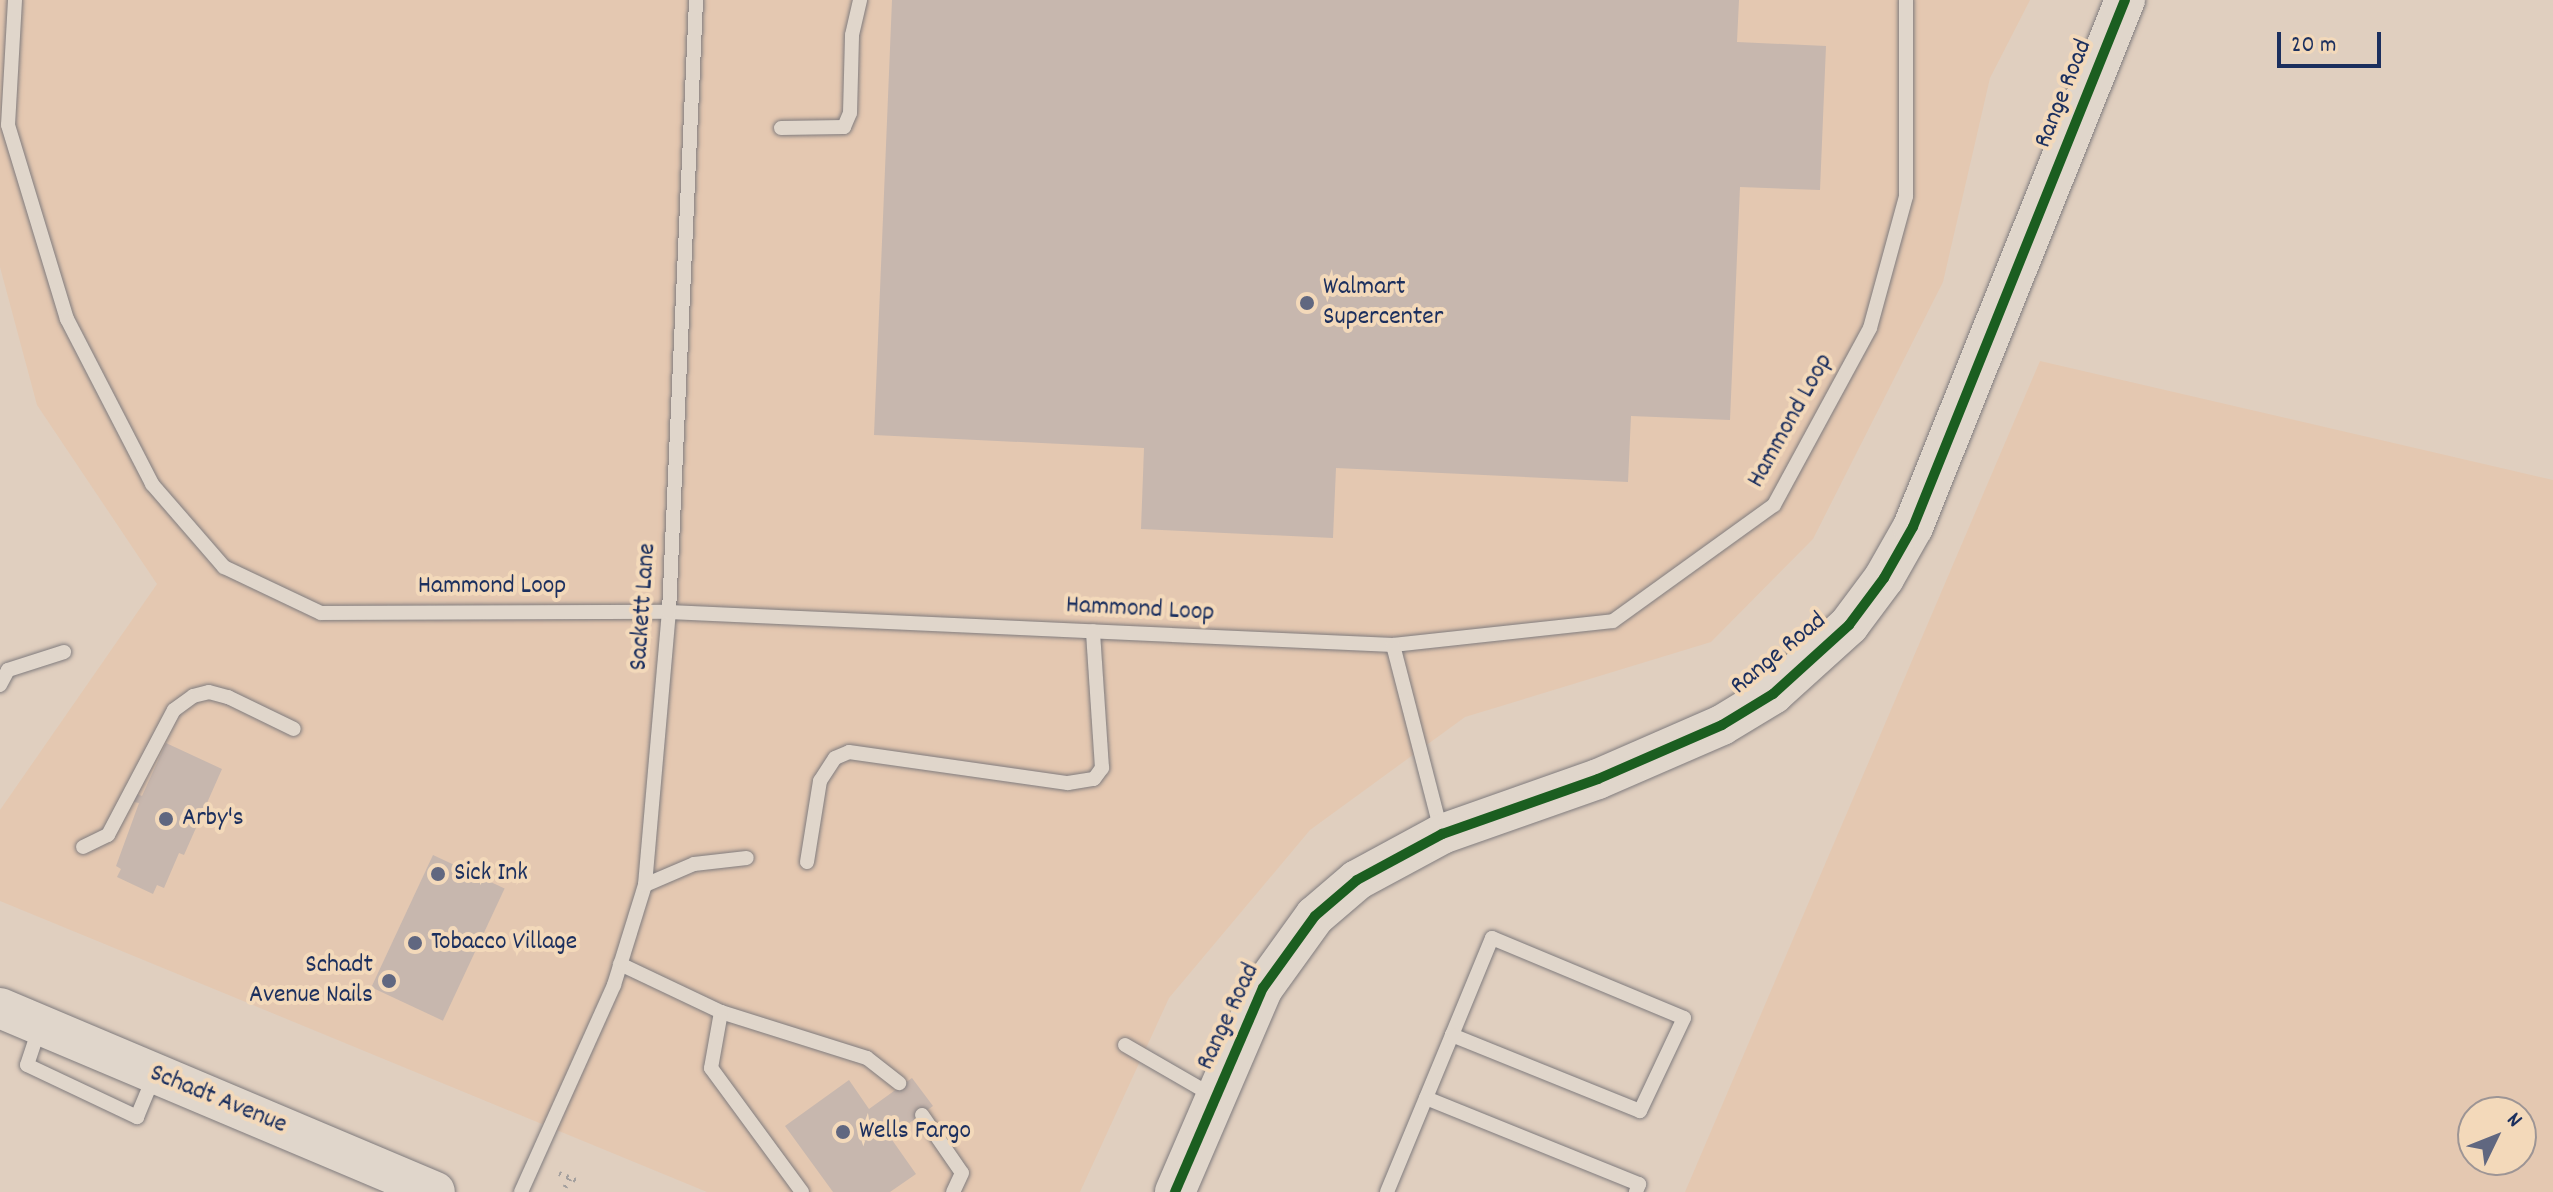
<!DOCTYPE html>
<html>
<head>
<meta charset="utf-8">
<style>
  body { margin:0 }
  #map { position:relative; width:2553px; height:1192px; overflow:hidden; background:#e0cfbf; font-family:Dekko,sans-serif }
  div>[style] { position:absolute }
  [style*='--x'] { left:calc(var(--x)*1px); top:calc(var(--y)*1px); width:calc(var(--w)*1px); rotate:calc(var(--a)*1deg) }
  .built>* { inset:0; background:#e4c8b1 }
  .building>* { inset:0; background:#c7b7ae; transform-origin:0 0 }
  .path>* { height:5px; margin-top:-2.5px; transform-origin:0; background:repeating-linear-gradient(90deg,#a4a09e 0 2px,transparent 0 8px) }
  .roads { filter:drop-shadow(0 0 2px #807c7e) drop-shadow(0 0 2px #807c7e) }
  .lane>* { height:14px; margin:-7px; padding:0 7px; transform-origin:7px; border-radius:7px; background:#e0d6cb }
  .secondary>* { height:40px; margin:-20px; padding:0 20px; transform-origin:20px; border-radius:20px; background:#e0d6cb }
  .cycleway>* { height:10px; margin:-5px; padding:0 5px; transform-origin:5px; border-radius:5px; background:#1b5e20 }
  .dots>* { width:22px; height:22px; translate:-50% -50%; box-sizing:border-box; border:4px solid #f3d9ba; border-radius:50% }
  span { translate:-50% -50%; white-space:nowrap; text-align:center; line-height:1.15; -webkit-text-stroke:8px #f3d9ba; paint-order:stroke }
  .street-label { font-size:26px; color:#1b2f5e }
  .poi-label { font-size:26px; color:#1b2f5e }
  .left { translate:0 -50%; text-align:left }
  .right { translate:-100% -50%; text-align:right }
  .north { position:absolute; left:2457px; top:1096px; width:80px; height:80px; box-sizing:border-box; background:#f3d9ba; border:2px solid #9d9595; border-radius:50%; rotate:47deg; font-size:22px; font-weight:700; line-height:32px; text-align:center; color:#1b2f5e }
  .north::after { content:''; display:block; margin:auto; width:28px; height:36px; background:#606780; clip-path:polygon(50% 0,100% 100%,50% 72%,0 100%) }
  .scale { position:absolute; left:2277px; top:32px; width:104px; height:36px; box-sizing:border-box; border:4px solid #1b2f5e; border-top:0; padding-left:10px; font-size:24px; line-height:28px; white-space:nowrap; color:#1b2f5e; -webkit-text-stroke:6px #f3d9ba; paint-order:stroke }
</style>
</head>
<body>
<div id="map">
  <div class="built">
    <div style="clip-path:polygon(0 0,2030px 0,1990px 78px,1943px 282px,1813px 539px,1711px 642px,1465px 717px,1310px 830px,1169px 998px,1080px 1192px,707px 1192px,0 901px,0 810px,157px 584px,37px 405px,0 267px)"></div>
    <div style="clip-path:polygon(evenodd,2040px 361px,2553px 480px,2553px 1192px,1685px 1192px,2040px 361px,2521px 1112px,2521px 1160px,2473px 1160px,2473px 1112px,2521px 1112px)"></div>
  </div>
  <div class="building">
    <div style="clip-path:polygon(892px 0,1739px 0,1737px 42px,1826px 46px,1820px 190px,1740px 187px,1730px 420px,1631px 416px,1628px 482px,1336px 468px,1333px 538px,1141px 529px,1144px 448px,874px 435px)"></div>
    <div style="clip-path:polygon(166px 743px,222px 769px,184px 855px,179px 853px,164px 888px,157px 885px,153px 894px,117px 877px,121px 869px,116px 866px,139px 803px,134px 802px,137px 794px,142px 796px)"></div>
    <div style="left:433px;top:855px;width:79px;height:146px;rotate:25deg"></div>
    <div style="clip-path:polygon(912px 1078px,933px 1106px,890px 1137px,916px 1174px,890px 1192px,833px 1192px,785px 1126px,849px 1080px,869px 1109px)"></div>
  </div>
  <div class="path">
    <div style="--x:559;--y:1173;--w:22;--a:22"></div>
    <div style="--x:565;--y:1187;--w:10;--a:-61"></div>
  </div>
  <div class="roads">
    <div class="lane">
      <div style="--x:15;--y:0;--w:125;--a:93.2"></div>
      <div style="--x:8;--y:125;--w:203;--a:73.1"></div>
      <div style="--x:67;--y:319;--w:186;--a:62.7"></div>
      <div style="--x:152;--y:484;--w:110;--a:49.1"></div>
      <div style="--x:224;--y:567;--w:107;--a:25.4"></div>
      <div style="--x:321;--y:613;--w:348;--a:-0.2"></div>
      <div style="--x:669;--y:612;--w:725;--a:2.61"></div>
      <div style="--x:1393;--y:645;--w:221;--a:-6.2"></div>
      <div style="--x:1613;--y:621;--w:198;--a:-35.8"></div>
      <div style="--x:1774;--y:505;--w:201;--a:-61.5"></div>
      <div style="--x:1870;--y:328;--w:137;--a:-74.7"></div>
      <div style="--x:1906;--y:196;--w:196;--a:-90"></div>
      <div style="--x:781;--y:128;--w:63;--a:-0.9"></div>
      <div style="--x:844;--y:127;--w:15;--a:-67"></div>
      <div style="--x:850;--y:113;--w:78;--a:-88.5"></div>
      <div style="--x:852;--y:35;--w:36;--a:-77"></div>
      <div style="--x:1393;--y:645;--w:191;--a:75.5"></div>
      <div style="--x:0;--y:685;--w:17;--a:-62"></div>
      <div style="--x:8;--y:670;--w:59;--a:-17.8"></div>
      <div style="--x:83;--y:847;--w:28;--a:-26"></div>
      <div style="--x:108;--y:835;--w:141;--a:-62.2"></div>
      <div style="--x:174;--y:710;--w:24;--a:-36"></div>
      <div style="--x:193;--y:696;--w:16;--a:-14"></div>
      <div style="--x:209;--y:692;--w:20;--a:15"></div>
      <div style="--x:228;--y:697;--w:73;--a:25.9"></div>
      <div style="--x:807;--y:862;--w:82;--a:-80.9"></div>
      <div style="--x:820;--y:781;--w:27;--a:-57"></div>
      <div style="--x:835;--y:758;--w:15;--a:-23"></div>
      <div style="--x:849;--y:752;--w:221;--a:8.1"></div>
      <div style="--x:1068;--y:783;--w:26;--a:-9"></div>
      <div style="--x:1094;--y:779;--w:14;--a:-54"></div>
      <div style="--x:1102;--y:768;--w:137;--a:-93.8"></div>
      <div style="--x:645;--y:885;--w:53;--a:-23.2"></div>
      <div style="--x:694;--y:864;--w:53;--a:-6.5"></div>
      <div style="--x:620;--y:964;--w:112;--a:25.4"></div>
      <div style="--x:721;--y:1012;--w:153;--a:17.5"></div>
      <div style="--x:867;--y:1058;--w:41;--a:38"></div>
      <div style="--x:721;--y:1012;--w:57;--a:100.1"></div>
      <div style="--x:711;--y:1068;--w:154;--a:53.7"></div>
      <div style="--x:40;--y:1026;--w:41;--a:108.4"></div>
      <div style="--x:27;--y:1065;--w:122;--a:25.3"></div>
      <div style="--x:137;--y:1117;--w:44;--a:-67.5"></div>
      <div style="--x:1125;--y:1045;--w:104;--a:30"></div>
      <div style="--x:1426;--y:1098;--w:230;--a:22"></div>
      <div style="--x:1639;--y:1184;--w:9;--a:111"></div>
      <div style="--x:922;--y:1115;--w:70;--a:55.4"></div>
      <div style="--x:962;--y:1173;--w:21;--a:115"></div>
      <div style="--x:521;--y:1192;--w:227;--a:-65.8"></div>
      <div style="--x:614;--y:985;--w:105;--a:-72.8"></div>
      <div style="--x:645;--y:885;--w:274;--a:-85"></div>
      <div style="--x:669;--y:612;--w:613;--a:-87.47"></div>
      <div style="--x:1387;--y:1192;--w:170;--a:-67.5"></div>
      <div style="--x:1452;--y:1035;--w:105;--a:-67.6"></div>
      <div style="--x:1492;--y:938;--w:208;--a:22.6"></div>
      <div style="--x:1684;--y:1018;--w:103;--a:115.3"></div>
      <div style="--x:1640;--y:1111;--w:203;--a:-158"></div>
    </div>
    <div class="secondary">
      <div style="--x:0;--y:1008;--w:472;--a:22.9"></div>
      <div style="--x:1175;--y:1192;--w:222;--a:-66.7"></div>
      <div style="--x:1263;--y:988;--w:89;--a:-54.2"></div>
      <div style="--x:1315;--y:916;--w:55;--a:-40.6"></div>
      <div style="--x:1357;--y:880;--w:97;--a:-28.4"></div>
      <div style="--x:1442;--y:834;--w:165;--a:-19.4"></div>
      <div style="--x:1598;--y:779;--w:135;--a:-23.5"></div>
      <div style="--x:1722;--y:725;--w:60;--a:-31.3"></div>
      <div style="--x:1773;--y:694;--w:103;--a:-42.2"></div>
      <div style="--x:1849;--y:625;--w:59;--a:-53.3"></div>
      <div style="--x:1884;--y:578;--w:59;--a:-60.4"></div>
      <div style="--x:1913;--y:527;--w:568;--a:-68.09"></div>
    </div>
  </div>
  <div class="cycleway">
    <div style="--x:1175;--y:1192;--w:222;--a:-66.7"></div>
    <div style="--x:1263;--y:988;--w:89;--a:-54.2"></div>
    <div style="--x:1315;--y:916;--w:55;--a:-40.6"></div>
    <div style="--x:1357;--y:880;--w:97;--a:-28.4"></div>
    <div style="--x:1442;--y:834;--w:165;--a:-19.4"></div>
    <div style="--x:1598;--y:779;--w:135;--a:-23.5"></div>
    <div style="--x:1722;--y:725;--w:60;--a:-31.3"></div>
    <div style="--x:1773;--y:694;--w:103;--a:-42.2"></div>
    <div style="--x:1849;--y:625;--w:59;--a:-53.3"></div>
    <div style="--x:1884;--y:578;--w:59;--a:-60.4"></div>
    <div style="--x:1913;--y:527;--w:568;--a:-68.09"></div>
  </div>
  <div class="dots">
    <div style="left:1307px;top:303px;background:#606780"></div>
    <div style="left:166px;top:819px;background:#606780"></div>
    <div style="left:438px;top:874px;background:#606780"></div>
    <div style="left:415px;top:943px;background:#606780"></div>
    <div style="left:389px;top:981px;background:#606780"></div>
    <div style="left:843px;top:1132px;background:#606780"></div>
  </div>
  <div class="street-label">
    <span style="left:2064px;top:94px;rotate:-68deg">Range Road</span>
    <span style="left:1791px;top:421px;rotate:-61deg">Hammond Loop</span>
    <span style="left:492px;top:587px">Hammond Loop</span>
    <span style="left:644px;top:607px;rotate:-86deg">Sackett Lane</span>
    <span style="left:1140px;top:610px;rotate:3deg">Hammond Loop</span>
    <span style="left:1779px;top:654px;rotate:-39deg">Range Road</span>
    <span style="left:1229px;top:1017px;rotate:-65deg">Range Road</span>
    <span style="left:218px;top:1100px;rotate:22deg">Schadt Avenue</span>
  </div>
  <div class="poi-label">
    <span class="left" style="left:1323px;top:303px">Walmart<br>Supercenter</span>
    <span class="left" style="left:182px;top:819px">Arby's</span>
    <span class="left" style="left:454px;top:874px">Sick Ink</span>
    <span class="left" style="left:431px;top:943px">Tobacco Village</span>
    <span class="right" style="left:373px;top:981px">Schadt<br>Avenue Nails</span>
    <span class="left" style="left:859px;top:1132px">Wells Fargo</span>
  </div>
  <div class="north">N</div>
  <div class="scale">20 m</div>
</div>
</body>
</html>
